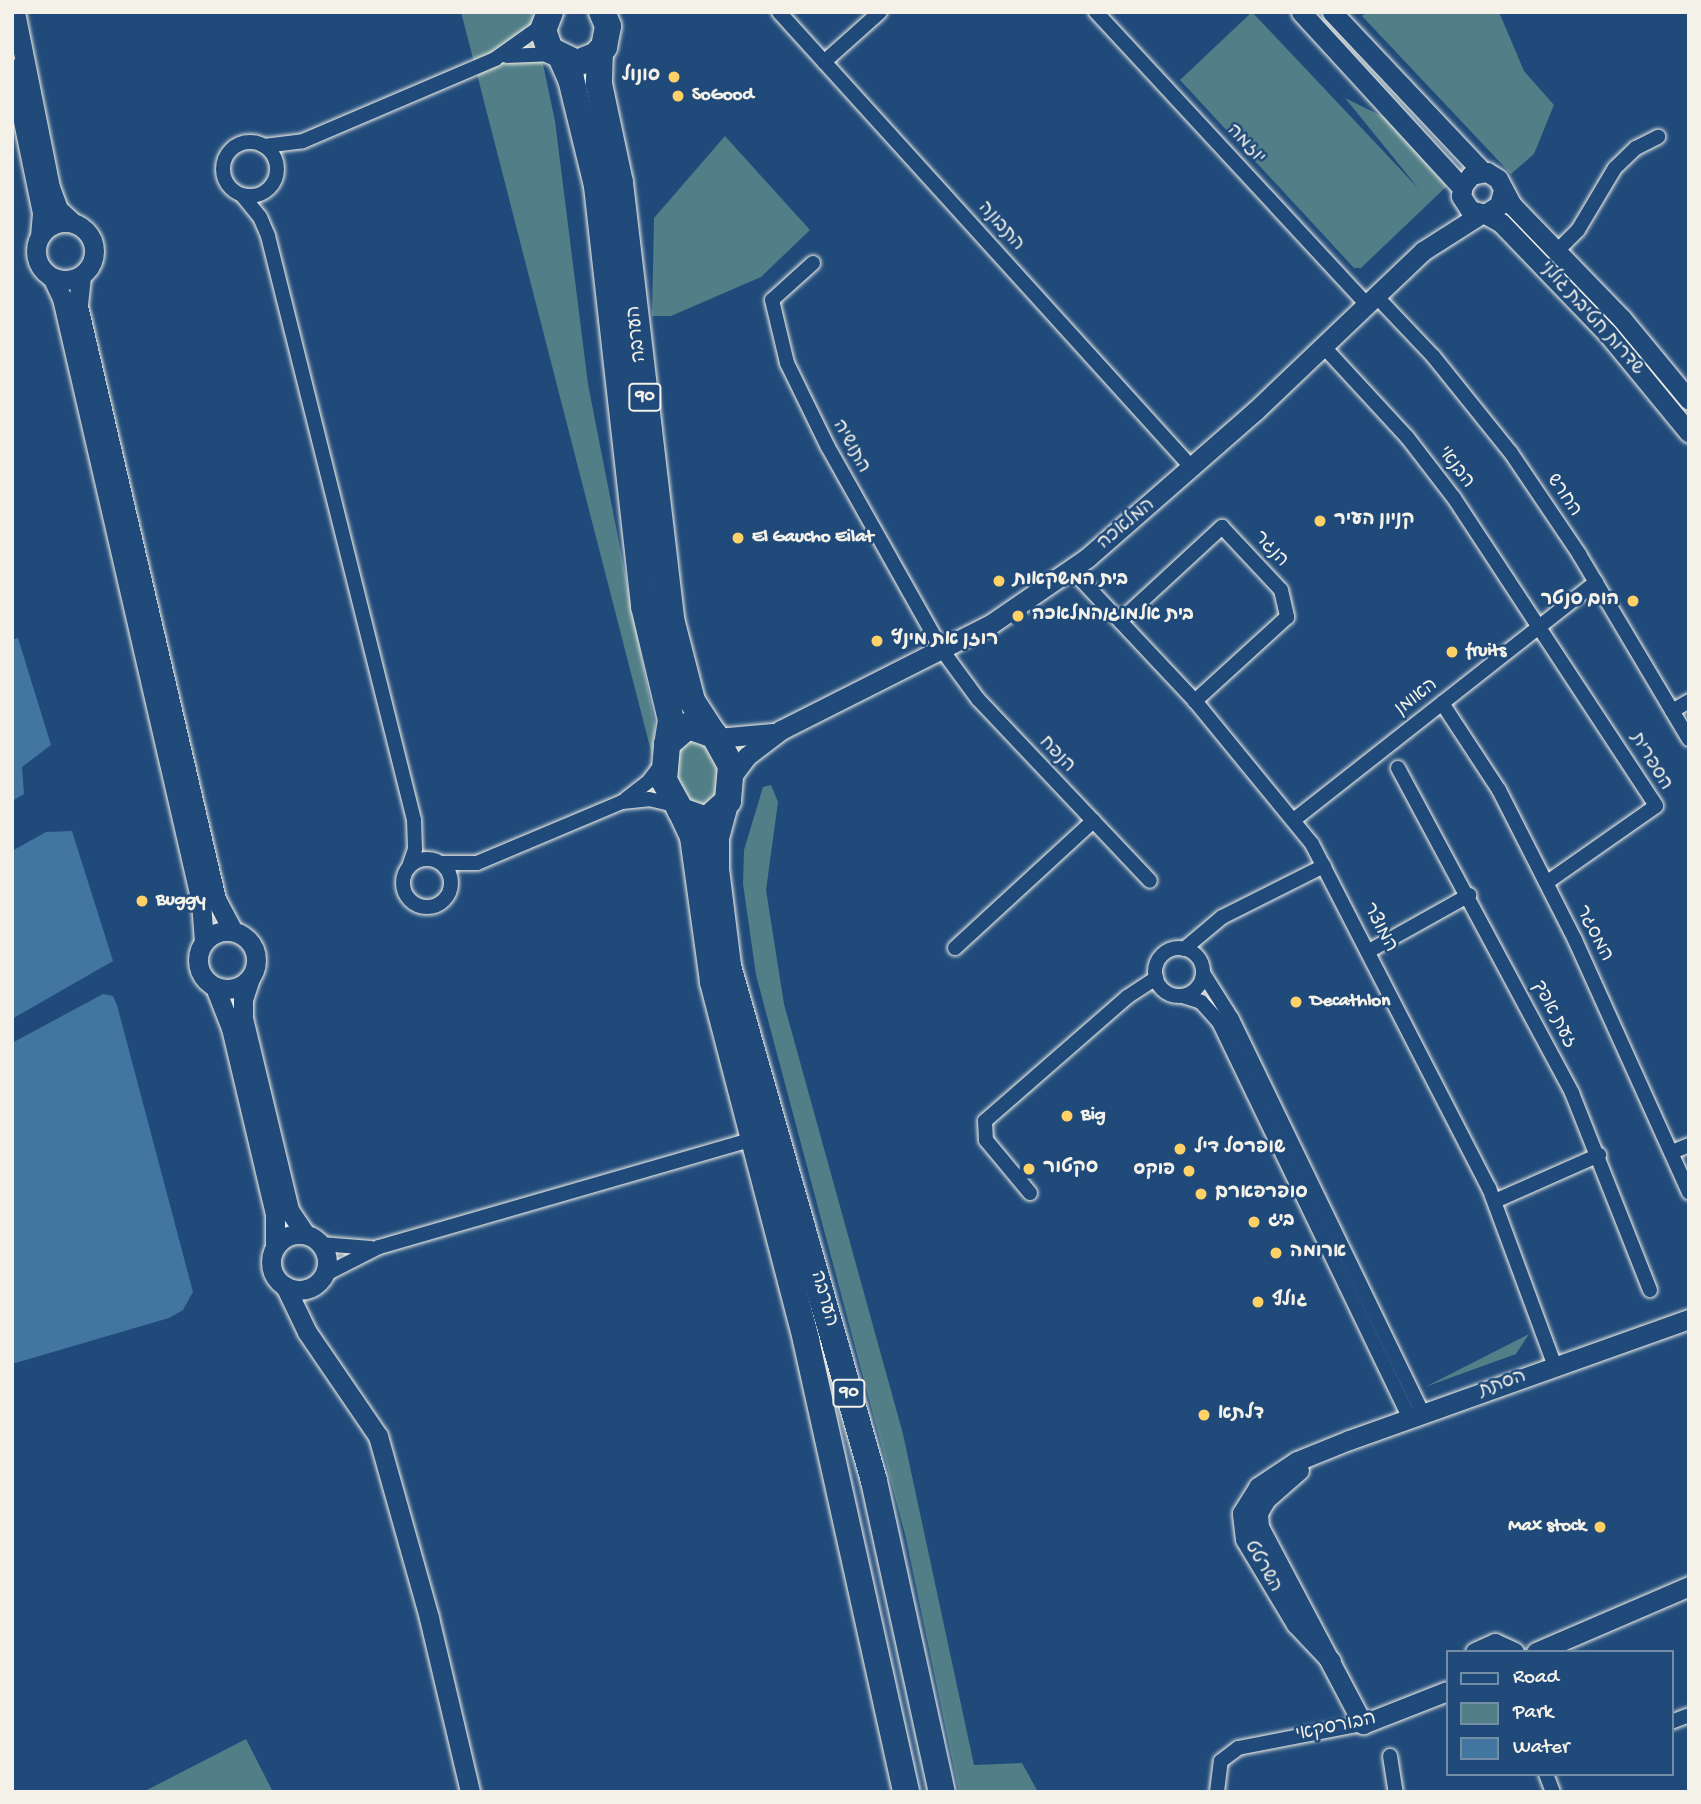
<!DOCTYPE html>
<html>
<head>
<meta charset="utf-8">
<style>
  body { margin:0 }
  #map { position:relative; width:1701px; height:1804px; overflow:hidden; background:#1f4a7a; font-family:"Gochi Hand","Playpen Sans Hebrew",sans-serif }
  div>[style] { position:absolute }
  [style*='--x'] { left:calc(var(--x)*1px); top:calc(var(--y)*1px); width:calc(var(--w)*1px); rotate:calc(var(--a)*1deg) }
  .green>* { inset:0; background:#517e87 }
  .water>* { inset:0; background:#42759f }
  .roads { filter:drop-shadow(0 0 2px #f4f1e8) drop-shadow(0 0 2px #f4f1e8) }
  .street>* { height:14px; margin:-7px; padding:0 7px; transform-origin:7px; border-radius:7px; background:#1f4a7a }
  .street>.ring { margin:-7px; padding:0; box-sizing:content-box; background:none; border:14px solid #1f4a7a; border-radius:50% }
  .secondary>* { height:19px; margin:-9.5px; padding:0 9.5px; transform-origin:9.5px; border-radius:9.5px; background:#1f4a7a }
  .secondary>.ring { margin:-9.5px; padding:0; box-sizing:content-box; background:none; border:19px solid #1f4a7a; border-radius:50% }
  .highway>* { height:26px; margin:-13px; padding:0 13px; transform-origin:13px; border-radius:13px; background:#1f4a7a }
  .dots>* { width:19px; height:19px; translate:-50% -50%; box-sizing:border-box; border:4px solid #1f4a7a; border-radius:50% }
  span { translate:-50% -50%; white-space:nowrap; text-align:center; line-height:1.15; -webkit-text-stroke:5px #1f4a7a; paint-order:stroke }
  .shield-label span { padding:2px 5px; background:#1f4a7a; border:2px solid; border-radius:5px; -webkit-text-stroke-width:0 }
  .shield-label { font-size:18px; color:#f4f1e8; font-weight:700 }
  .poi-label { font-size:19px; color:#f4f1e8; font-weight:700 }
  .right { translate:-100% -50%; text-align:right }
  .left { translate:0 -50%; text-align:left }
  .street-label { font-size:19px; color:#f4f1e8 }
  .frame { position:absolute; inset:0; border:14px solid #f4f1e8; pointer-events:none }
  .legend { position:absolute; left:1446px; top:1650px; width:228px; height:126px; box-sizing:border-box; background:#1f4a7a; border:2px solid #748da6; margin:0; padding:9px 12px; list-style:none; font-size:21px; color:#f4f1e8 }
  .legend li { display:flex; align-items:center; gap:14px; height:35px }
  .legend b { width:35px; border:2px solid #748da6 }
</style>
</head>
<body>
<div id="map">
  <div class="green">
    <div style="clip-path:polygon(461px 12px,532px 12px,555px 121px,588px 384px,655px 726px,652px 755px)"></div>
    <div style="clip-path:polygon(1252px 12px,1419px 189px,1345px 98px,1390px 120px,1448px 185px,1361px 268px,1354px 268px,1180px 80px)"></div>
    <div style="clip-path:polygon(1367px 12px,1499px 12px,1524px 71px,1554px 105px,1534px 154px,1511px 174px,1362px 16px)"></div>
    <div style="clip-path:polygon(725px 136px,810px 230px,761px 277px,671px 316px,652px 316px,654px 218px)"></div>
    <div style="clip-path:polygon(705px 736px,725px 784px,700px 813px,671px 778px,677px 742px)"></div>
    <div style="clip-path:polygon(771px 785px,778px 802px,766px 890px,784px 1004px,903px 1434px,974px 1765px,1022px 1763px,1038px 1792px,959px 1792px,905px 1534px,756px 975px,743px 884px,744px 850px,763px 787px)"></div>
    <div style="clip-path:polygon(1529px 1334px,1516px 1354px,1425px 1387px)"></div>
    <div style="clip-path:polygon(246px 1739px,273px 1792px,143px 1792px)"></div>
  </div>
  <div class="water">
    <div style="clip-path:polygon(18px 638px,51px 745px,22px 767px,24px 794px,12px 801px,12px 640px)"></div>
    <div style="clip-path:polygon(72px 831px,113px 961px,12px 1019px,12px 851px,46px 832px)"></div>
    <div style="clip-path:polygon(103px 994px,113px 996px,117px 1005px,193px 1292px,183px 1310px,169px 1318px,12px 1364px,12px 1043px)"></div>
  </div>
  <div class="roads">
    <div class="street">
      <div style="--x:779;--y:12;--w:615;--a:47.83"></div>
      <div style="--x:1096;--y:12;--w:399;--a:47.2"></div>
      <div style="--x:507;--y:56;--w:48;--a:-2.4"></div>
      <div style="--x:824;--y:62;--w:75;--a:-41.8"></div>
      <div class="ring" style="left:223px;top:142px;width:40px;height:40px"></div>
      <div style="--x:264;--y:146;--w:39;--a:-7"></div>
      <div style="--x:303;--y:141;--w:209;--a:-23.1"></div>
      <div style="--x:495;--y:59;--w:60;--a:-35.5"></div>
      <div style="--x:242;--y:195;--w:28;--a:51"></div>
      <div style="--x:260;--y:217;--w:21;--a:67"></div>
      <div style="--x:268;--y:236;--w:602;--a:75.96"></div>
      <div style="--x:414;--y:820;--w:29;--a:88"></div>
      <div style="--x:415;--y:849;--w:18;--a:109"></div>
      <div style="--x:1557;--y:251;--w:30;--a:-45"></div>
      <div style="--x:1578;--y:230;--w:72;--a:-59.2"></div>
      <div style="--x:1615;--y:168;--w:29;--a:-44"></div>
      <div style="--x:1636;--y:148;--w:25;--a:-27"></div>
      <div style="--x:813;--y:263;--w:55;--a:137.9"></div>
      <div style="--x:772;--y:300;--w:65;--a:76.6"></div>
      <div style="--x:787;--y:363;--w:93;--a:64"></div>
      <div style="--x:828;--y:447;--w:233;--a:60.7"></div>
      <div style="--x:942;--y:650;--w:61;--a:53.7"></div>
      <div style="--x:978;--y:699;--w:250;--a:46.6"></div>
      <div style="--x:1376;--y:296;--w:83;--a:46.5"></div>
      <div style="--x:1433;--y:356;--w:124;--a:51.2"></div>
      <div style="--x:1511;--y:453;--w:122;--a:56"></div>
      <div style="--x:1579;--y:554;--w:215;--a:59.3"></div>
      <div style="--x:1323;--y:346;--w:124;--a:47.3"></div>
      <div style="--x:1407;--y:437;--w:77;--a:52.4"></div>
      <div style="--x:1454;--y:498;--w:368;--a:56.7"></div>
      <div style="--x:1656;--y:806;--w:134;--a:145"></div>
      <div style="--x:1072;--y:570;--w:180;--a:46.8"></div>
      <div style="--x:1195;--y:701;--w:185;--a:50.7"></div>
      <div style="--x:1312;--y:844;--w:387;--a:62.8"></div>
      <div style="--x:1489;--y:1188;--w:190;--a:69.7"></div>
      <div style="--x:1120;--y:621;--w:139;--a:-42.7"></div>
      <div style="--x:1222;--y:527;--w:86;--a:46.9"></div>
      <div style="--x:1281;--y:590;--w:28;--a:77"></div>
      <div style="--x:1287;--y:617;--w:125;--a:137.6"></div>
      <div style="--x:1442;--y:703;--w:104;--a:56.8"></div>
      <div style="--x:1499;--y:790;--w:168;--a:63.1"></div>
      <div style="--x:1575;--y:940;--w:277;--a:65.7"></div>
      <div style="--x:1672;--y:711;--w:20;--a:-30"></div>
      <div style="--x:1398;--y:768;--w:369;--a:61.8"></div>
      <div style="--x:1572;--y:1093;--w:212;--a:68.4"></div>
      <div style="--x:626;--y:799;--w:29;--a:-38"></div>
      <div style="--x:649;--y:781;--w:20;--a:-53"></div>
      <div style="--x:1295;--y:819;--w:383;--a:-38.2"></div>
      <div class="ring" style="left:403px;top:859px;width:34px;height:34px"></div>
      <div style="--x:442;--y:863;--w:35;--a:0"></div>
      <div style="--x:477;--y:863;--w:157;--a:-22.8"></div>
      <div style="--x:622;--y:802;--w:27;--a:-6"></div>
      <div style="--x:649;--y:799;--w:27;--a:13"></div>
      <div style="--x:955;--y:948;--w:188;--a:-42.6"></div>
      <div class="ring" style="left:1155px;top:948px;width:34px;height:34px"></div>
      <div style="--x:1184;--y:949;--w:50;--a:-40.1"></div>
      <div style="--x:1222;--y:917;--w:114;--a:-26.6"></div>
      <div style="--x:1369;--y:951;--w:115;--a:-29.2"></div>
      <div style="--x:1203;--y:973;--w:54;--a:57.8"></div>
      <div style="--x:1232;--y:1019;--w:439;--a:64.2"></div>
      <div style="--x:1183;--y:996;--w:19;--a:18"></div>
      <div style="--x:1201;--y:1002;--w:27;--a:48"></div>
      <div style="--x:1219;--y:1022;--w:440;--a:64.3"></div>
      <div style="--x:1672;--y:1152;--w:18;--a:-22"></div>
      <div style="--x:1030;--y:1193;--w:69;--a:-129.7"></div>
      <div style="--x:986;--y:1140;--w:19;--a:-93"></div>
      <div style="--x:985;--y:1121;--w:189;--a:-41.1"></div>
      <div style="--x:1127;--y:997;--w:35;--a:-33"></div>
      <div style="--x:1495;--y:1201;--w:114;--a:-23.9"></div>
      <div style="--x:321;--y:1244;--w:50;--a:4.6"></div>
      <div style="--x:322;--y:1276;--w:64;--a:-27"></div>
      <div style="--x:379;--y:1247;--w:389;--a:-16.1"></div>
      <div style="--x:1671;--y:1722;--w:19;--a:-21"></div>
      <div style="--x:1390;--y:1756;--w:36;--a:81"></div>
      <div style="--x:1546;--y:1774;--w:19;--a:69"></div>
      <div style="--x:1217;--y:1792;--w:31;--a:-83"></div>
      <div style="--x:1221;--y:1761;--w:21;--a:-37"></div>
      <div style="--x:1238;--y:1748;--w:127;--a:-10.9"></div>
    </div>
    <div class="secondary">
      <div style="--x:15;--y:12;--w:178;--a:78.7"></div>
      <div style="--x:50;--y:187;--w:23;--a:70"></div>
      <div style="--x:58;--y:209;--w:19;--a:43"></div>
      <div style="--x:1301;--y:12;--w:239;--a:47.5"></div>
      <div style="--x:1332;--y:12;--w:220;--a:46.7"></div>
      <div style="--x:12;--y:68;--w:148;--a:78.3"></div>
      <div style="--x:42;--y:213;--w:23;--a:95"></div>
      <div style="--x:1503;--y:190;--w:16;--a:105"></div>
      <div style="--x:1499;--y:205;--w:17;--a:147"></div>
      <div style="--x:1485;--y:214;--w:16;--a:-165"></div>
      <div style="--x:1470;--y:210;--w:17;--a:-123"></div>
      <div style="--x:1461;--y:196;--w:11;--a:-80"></div>
      <div style="--x:1463;--y:185;--w:13;--a:-51"></div>
      <div style="--x:1471;--y:175;--w:16;--a:-11"></div>
      <div style="--x:1487;--y:172;--w:13;--a:32"></div>
      <div style="--x:1498;--y:179;--w:30;--a:62"></div>
      <div style="--x:1512;--y:205;--w:158;--a:46"></div>
      <div style="--x:1622;--y:319;--w:105;--a:50.4"></div>
      <div style="--x:1485;--y:214;--w:18;--a:29"></div>
      <div style="--x:1501;--y:223;--w:153;--a:46.1"></div>
      <div style="--x:1607;--y:333;--w:129;--a:50.6"></div>
      <div class="ring" style="left:36px;top:222px;width:39px;height:39px"></div>
      <div style="--x:81;--y:276;--w:30;--a:96"></div>
      <div style="--x:78;--y:306;--w:609;--a:76.9"></div>
      <div style="--x:216;--y:899;--w:36;--a:62"></div>
      <div style="--x:53;--y:279;--w:21;--a:65"></div>
      <div style="--x:62;--y:298;--w:620;--a:77.04"></div>
      <div style="--x:201;--y:902;--w:40;--a:85.7"></div>
      <div style="--x:717;--y:738;--w:56;--a:-5.1"></div>
      <div style="--x:732;--y:776;--w:25;--a:-53"></div>
      <div style="--x:747;--y:756;--w:43;--a:-37.4"></div>
      <div style="--x:781;--y:730;--w:235;--a:-26.8"></div>
      <div style="--x:991;--y:624;--w:116;--a:-34.5"></div>
      <div style="--x:1087;--y:558;--w:223;--a:-41.2"></div>
      <div style="--x:1255;--y:411;--w:232;--a:-43.6"></div>
      <div style="--x:1423;--y:251;--w:69;--a:-32.5"></div>
      <div class="ring" style="left:198px;top:931px;width:39px;height:39px"></div>
      <div style="--x:250;--y:978;--w:23;--a:108"></div>
      <div style="--x:243;--y:1000;--w:18;--a:90"></div>
      <div style="--x:243;--y:1018;--w:197;--a:76.5"></div>
      <div style="--x:289;--y:1210;--w:29;--a:56"></div>
      <div style="--x:215;--y:987;--w:44;--a:68.7"></div>
      <div style="--x:231;--y:1028;--w:191;--a:76.7"></div>
      <div style="--x:275;--y:1214;--w:32;--a:90"></div>
      <div class="ring" style="left:271px;top:1234px;width:37px;height:37px"></div>
      <div style="--x:285;--y:1286;--w:51;--a:64.4"></div>
      <div style="--x:307;--y:1332;--w:126;--a:55.7"></div>
      <div style="--x:378;--y:1436;--w:189;--a:74.3"></div>
      <div style="--x:429;--y:1618;--w:179;--a:76.7"></div>
      <div style="--x:1299;--y:1470;--w:44;--a:138.7"></div>
      <div style="--x:1266;--y:1499;--w:16;--a:120"></div>
      <div style="--x:1258;--y:1513;--w:14;--a:86"></div>
      <div style="--x:1259;--y:1527;--w:223;--a:62.2"></div>
      <div style="--x:1363;--y:1724;--w:90;--a:-21.4"></div>
      <div style="--x:1475;--y:1652;--w:22;--a:-24"></div>
      <div style="--x:1495;--y:1643;--w:21;--a:25"></div>
      <div style="--x:1536;--y:1652;--w:167;--a:-23.3"></div>
      <div style="--x:1331;--y:1661;--w:51;--a:-133.4"></div>
      <div style="--x:1296;--y:1624;--w:99;--a:-121"></div>
      <div style="--x:1245;--y:1539;--w:26;--a:-97"></div>
      <div style="--x:1242;--y:1513;--w:31;--a:-58"></div>
      <div style="--x:1258;--y:1487;--w:47;--a:-33.7"></div>
      <div style="--x:1297;--y:1461;--w:56;--a:-22"></div>
      <div style="--x:1349;--y:1440;--w:361;--a:-19.6"></div>
    </div>
    <div class="highway">
      <div style="--x:550;--y:12;--w:19;--a:111"></div>
      <div style="--x:543;--y:30;--w:21;--a:71"></div>
      <div style="--x:550;--y:50;--w:30;--a:26"></div>
      <div style="--x:577;--y:63;--w:22;--a:-22"></div>
      <div style="--x:597;--y:55;--w:11;--a:-49"></div>
      <div style="--x:604;--y:47;--w:21;--a:-79"></div>
      <div style="--x:608;--y:26;--w:15;--a:-113"></div>
      <div style="--x:600;--y:51;--w:33;--a:92"></div>
      <div style="--x:599;--y:84;--w:101;--a:78"></div>
      <div style="--x:620;--y:183;--w:439;--a:83.3"></div>
      <div style="--x:671;--y:619;--w:85;--a:75.6"></div>
      <div style="--x:692;--y:701;--w:40;--a:57.1"></div>
      <div style="--x:562;--y:59;--w:22;--a:66"></div>
      <div style="--x:571;--y:79;--w:110;--a:76.3"></div>
      <div style="--x:597;--y:186;--w:423;--a:83.6"></div>
      <div style="--x:644;--y:606;--w:117;--a:76.7"></div>
      <div style="--x:671;--y:720;--w:24;--a:99"></div>
      <div style="--x:688;--y:726;--w:28;--a:19"></div>
      <div style="--x:714;--y:735;--w:35;--a:61"></div>
      <div style="--x:731;--y:766;--w:35;--a:95"></div>
      <div style="--x:728;--y:801;--w:28;--a:138"></div>
      <div style="--x:707;--y:820;--w:28;--a:-161"></div>
      <div style="--x:681;--y:811;--w:35;--a:-119"></div>
      <div style="--x:664;--y:780;--w:36;--a:-85"></div>
      <div style="--x:667;--y:744;--w:28;--a:-41"></div>
      <div style="--x:724;--y:808;--w:30;--a:105"></div>
      <div style="--x:716;--y:837;--w:32;--a:90"></div>
      <div style="--x:716;--y:869;--w:98;--a:82.9"></div>
      <div style="--x:728;--y:966;--w:535;--a:74.17"></div>
      <div style="--x:874;--y:1481;--w:318;--a:77.7"></div>
      <div style="--x:681;--y:811;--w:29;--a:65"></div>
      <div style="--x:693;--y:837;--w:146;--a:82.1"></div>
      <div style="--x:713;--y:982;--w:370;--a:75.4"></div>
      <div style="--x:806;--y:1340;--w:463;--a:77.5"></div>
    </div>
  </div>
  <div class="dots">
    <div style="left:674px;top:77px;background:#ffd166"></div>
    <div style="left:678px;top:96px;background:#ffd166"></div>
    <div style="left:1320px;top:521px;background:#ffd166"></div>
    <div style="left:738px;top:538px;background:#ffd166"></div>
    <div style="left:999px;top:581px;background:#ffd166"></div>
    <div style="left:1633px;top:601px;background:#ffd166"></div>
    <div style="left:1018px;top:616px;background:#ffd166"></div>
    <div style="left:877px;top:641px;background:#ffd166"></div>
    <div style="left:1452px;top:652px;background:#ffd166"></div>
    <div style="left:142px;top:901px;background:#ffd166"></div>
    <div style="left:1296px;top:1002px;background:#ffd166"></div>
    <div style="left:1067px;top:1116px;background:#ffd166"></div>
    <div style="left:1180px;top:1149px;background:#ffd166"></div>
    <div style="left:1029px;top:1169px;background:#ffd166"></div>
    <div style="left:1189px;top:1171px;background:#ffd166"></div>
    <div style="left:1201px;top:1194px;background:#ffd166"></div>
    <div style="left:1254px;top:1222px;background:#ffd166"></div>
    <div style="left:1276px;top:1253px;background:#ffd166"></div>
    <div style="left:1258px;top:1302px;background:#ffd166"></div>
    <div style="left:1204px;top:1415px;background:#ffd166"></div>
    <div style="left:1600px;top:1527px;background:#ffd166"></div>
  </div>
  <div class="shield-label">
    <span style="left:645px;top:397px">90</span>
    <span style="left:849px;top:1393px">90</span>
  </div>
  <div class="poi-label">
    <span class="right" style="left:660px;top:77px">סונול</span>
    <span class="left" style="left:692px;top:96px">SoGood</span>
    <span class="left" style="left:1334px;top:521px">קניון העיר</span>
    <span class="left" style="left:752px;top:538px">El Gaucho Eilat</span>
    <span class="left" style="left:1013px;top:581px">בית המשקאות</span>
    <span class="right" style="left:1619px;top:601px">הום סנטר</span>
    <span class="left" style="left:1032px;top:616px">בית אלמוג/המלאכה</span>
    <span class="left" style="left:891px;top:641px">רוזן את מינץ</span>
    <span class="left" style="left:1466px;top:652px">fruits</span>
    <span class="left" style="left:156px;top:901px">Buggy</span>
    <span class="left" style="left:1310px;top:1002px">Decathlon</span>
    <span class="left" style="left:1081px;top:1116px">Big</span>
    <span class="left" style="left:1194px;top:1149px">שופרסל דיל</span>
    <span class="left" style="left:1043px;top:1169px">סקטור</span>
    <span class="right" style="left:1175px;top:1171px">פוקס</span>
    <span class="left" style="left:1215px;top:1194px">סופרפארם</span>
    <span class="left" style="left:1268px;top:1222px">ביג</span>
    <span class="left" style="left:1290px;top:1253px">ארומה</span>
    <span class="left" style="left:1272px;top:1302px">גולף</span>
    <span class="left" style="left:1218px;top:1415px">דלתא</span>
    <span class="right" style="left:1586px;top:1527px">Max stock</span>
  </div>
  <div class="street-label">
    <span style="left:1245px;top:145px;rotate:47deg">יוזמה</span>
    <span style="left:1000px;top:227px;rotate:48deg">התבונה</span>
    <span style="left:1591px;top:319px;rotate:48deg">שדרות חטיבת גולני</span>
    <span style="left:638px;top:334px;rotate:-96deg">הערבה</span>
    <span style="left:850px;top:447px;rotate:61deg">התושיה</span>
    <span style="left:1455px;top:468px;rotate:53deg">הבנאי</span>
    <span style="left:1563px;top:496px;rotate:56deg">החרש</span>
    <span style="left:1127px;top:525px;rotate:-40deg">המלאכה</span>
    <span style="left:1270px;top:550px;rotate:47deg">הנגר</span>
    <span style="left:1417px;top:698px;rotate:-38deg">האומן</span>
    <span style="left:1056px;top:755px;rotate:46deg">הנפח</span>
    <span style="left:1650px;top:762px;rotate:59deg">הספרית</span>
    <span style="left:1379px;top:928px;rotate:62deg">המוצר</span>
    <span style="left:1593px;top:934px;rotate:63deg">המסגר</span>
    <span style="left:1553px;top:1015px;rotate:62deg">זעת אפך</span>
    <span style="left:823px;top:1299px;rotate:74deg">הערבה</span>
    <span style="left:1503px;top:1385px;rotate:-20deg">הסתת</span>
    <span style="left:1262px;top:1567px;rotate:60deg">השרטט</span>
    <span style="left:1336px;top:1728px;rotate:-12deg">הבורסקאי</span>
  </div>
  <div class="frame"></div>
  <ul class="legend">
  <li><b style="height:9px;background:#1f4a7a"></b>Road</li>
  <li><b style="height:19px;background:#517e87"></b>Park</li>
  <li><b style="height:19px;background:#42759f"></b>Water</li>
  </ul>
</div>
</body>
</html>
